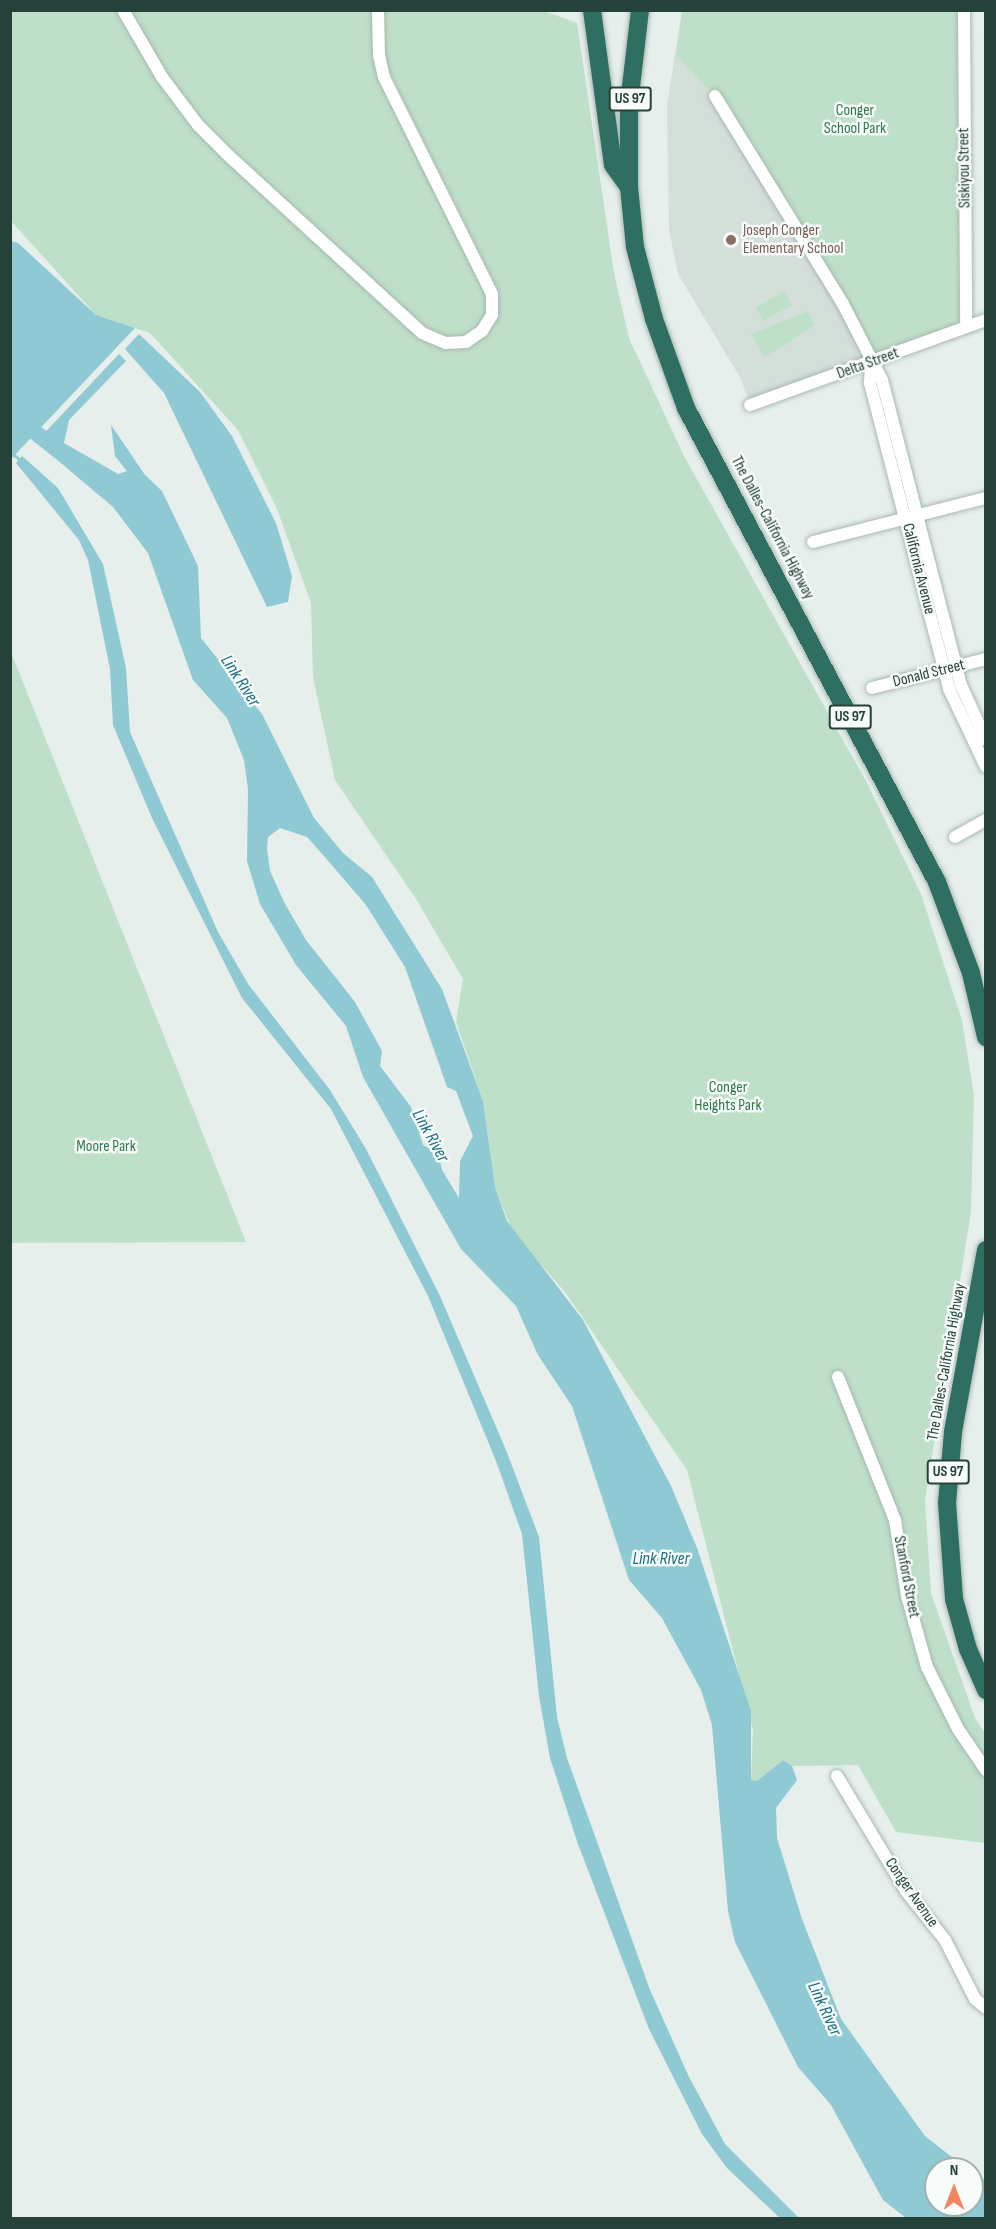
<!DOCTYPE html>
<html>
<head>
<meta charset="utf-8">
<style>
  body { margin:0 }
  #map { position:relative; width:996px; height:2229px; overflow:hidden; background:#e6efeb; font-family:"Sofia Sans Condensed",sans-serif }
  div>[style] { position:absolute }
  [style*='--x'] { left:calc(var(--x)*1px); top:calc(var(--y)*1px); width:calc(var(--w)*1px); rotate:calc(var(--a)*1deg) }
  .built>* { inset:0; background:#d4dfda }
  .green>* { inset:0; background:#bfe0c8; transform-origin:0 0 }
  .water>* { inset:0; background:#8ec9d4 }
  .stream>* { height:3px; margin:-1.5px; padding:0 1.5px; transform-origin:1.5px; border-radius:1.5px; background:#8ec9d4 }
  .river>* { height:16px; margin:-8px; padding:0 8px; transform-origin:8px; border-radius:8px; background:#8ec9d4 }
  .roads { filter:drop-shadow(0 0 2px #a8b8b2) drop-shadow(0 0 2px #a8b8b2) }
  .minor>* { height:12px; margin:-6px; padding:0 6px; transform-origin:6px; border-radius:6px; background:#fff }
  .highway>* { height:18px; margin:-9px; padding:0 9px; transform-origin:9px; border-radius:9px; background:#2f6f62 }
  .dots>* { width:16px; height:16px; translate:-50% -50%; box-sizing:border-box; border:3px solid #f7fbf9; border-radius:50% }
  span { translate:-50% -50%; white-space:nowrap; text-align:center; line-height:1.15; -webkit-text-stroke:5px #f7fbf9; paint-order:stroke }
  .shield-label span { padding:2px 4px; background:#f7fbf9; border:2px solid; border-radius:4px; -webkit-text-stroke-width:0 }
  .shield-label { font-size:15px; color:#24423a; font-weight:700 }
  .park-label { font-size:16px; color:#2d7a4b }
  .street-label { font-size:16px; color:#24423a }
  .education-label { font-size:16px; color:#785e54 }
  .left { translate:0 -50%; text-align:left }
  .water-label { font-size:18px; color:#1c6f80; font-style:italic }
  .frame { position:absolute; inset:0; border:12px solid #24423a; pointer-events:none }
  .north { position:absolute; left:924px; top:2157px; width:60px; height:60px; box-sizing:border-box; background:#f7fbf9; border:2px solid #a3b1ad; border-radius:50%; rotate:0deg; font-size:16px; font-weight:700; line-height:24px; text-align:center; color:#24423a }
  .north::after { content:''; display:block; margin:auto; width:21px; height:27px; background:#f4845f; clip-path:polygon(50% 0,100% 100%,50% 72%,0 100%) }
</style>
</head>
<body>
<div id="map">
  <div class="built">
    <div style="clip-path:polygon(682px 11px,966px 326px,750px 405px,741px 379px,678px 274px,669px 229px,667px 105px)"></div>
  </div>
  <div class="green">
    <div style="clip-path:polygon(541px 10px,577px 23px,614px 273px,629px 338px,684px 456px,866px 781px,921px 894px,962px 1020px,974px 1095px,971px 1212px,925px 1500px,931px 1593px,975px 1718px,985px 1733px,985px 1843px,896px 1832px,858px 1765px,792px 1766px,783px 1760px,757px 1782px,751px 1780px,753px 1730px,687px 1470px,565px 1292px,513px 1233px,495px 1187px,483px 1101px,456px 1022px,463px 979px,416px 899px,335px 780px,313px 677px,311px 603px,277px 509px,238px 430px,150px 333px,96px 315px,11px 221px,11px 11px)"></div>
    <div style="clip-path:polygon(682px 11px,964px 11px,966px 326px,871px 364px,715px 96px,676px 56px)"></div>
    <div style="left:784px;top:291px;width:16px;height:33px;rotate:60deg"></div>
    <div style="clip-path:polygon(808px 311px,815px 325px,765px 357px,751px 334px)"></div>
    <div style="clip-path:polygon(11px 652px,246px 1242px,11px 1243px)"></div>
  </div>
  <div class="water">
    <div style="clip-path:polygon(11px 241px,18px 243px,96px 315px,135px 328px,11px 459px)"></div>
    <div style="clip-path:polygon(139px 334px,200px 392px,232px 436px,276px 523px,292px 576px,288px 602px,267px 607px,164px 393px,125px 349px)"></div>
    <div style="clip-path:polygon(evenodd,119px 354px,126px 361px,69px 420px,64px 443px,118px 474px,127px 471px,115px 456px,111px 425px,145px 475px,162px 491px,198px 566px,201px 638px,262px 714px,314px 818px,343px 853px,372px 877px,442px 989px,483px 1101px,495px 1187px,507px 1221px,583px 1320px,671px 1486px,697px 1548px,751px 1711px,751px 1780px,757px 1781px,783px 1760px,792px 1766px,797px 1780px,776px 1808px,777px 1838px,802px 1919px,841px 2019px,925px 2136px,967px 2169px,936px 2169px,936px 2205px,972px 2205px,972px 2172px,985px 2180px,985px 2218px,906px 2218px,883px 2200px,831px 2105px,798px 2067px,735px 1942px,728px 1911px,712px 1725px,701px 1690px,662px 1618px,629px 1580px,572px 1406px,538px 1355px,516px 1306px,461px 1249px,363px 1077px,346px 1026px,296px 965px,260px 904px,247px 861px,248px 789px,244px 760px,227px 718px,193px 680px,148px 553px,113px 507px,36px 442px,119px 354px,280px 828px,307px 837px,324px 856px,366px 905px,405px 967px,447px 1087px,456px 1091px,473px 1136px,460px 1161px,459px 1198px,442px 1170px,438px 1153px,423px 1145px,411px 1107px,380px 1066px,382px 1051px,355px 1002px,306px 940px,284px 902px,270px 871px,267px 848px,268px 837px,280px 828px)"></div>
    <div style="clip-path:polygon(22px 456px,58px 488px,103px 564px,126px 668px,130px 732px,218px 932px,248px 984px,330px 1090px,366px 1149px,440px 1296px,506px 1450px,539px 1537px,557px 1717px,567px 1758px,650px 1990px,689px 2077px,725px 2144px,799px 2218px,780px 2218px,727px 2168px,702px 2134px,649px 2029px,578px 1844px,550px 1758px,539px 1696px,522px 1534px,496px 1461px,428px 1296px,331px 1109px,242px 998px,152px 818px,113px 725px,110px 669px,88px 560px,79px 540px,16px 463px)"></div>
  </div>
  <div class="stream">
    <div style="--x:14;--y:455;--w:8;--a:40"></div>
  </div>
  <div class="river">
    <div style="--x:36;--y:433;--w:29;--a:38"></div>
  </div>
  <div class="roads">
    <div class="minor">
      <div style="--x:123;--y:10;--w:78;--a:59.8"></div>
      <div style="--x:162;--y:77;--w:60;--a:53.1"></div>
      <div style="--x:198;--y:125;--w:44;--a:45"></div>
      <div style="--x:229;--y:156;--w:262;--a:42.5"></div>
      <div style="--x:422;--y:333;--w:26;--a:23"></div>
      <div style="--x:446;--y:343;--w:20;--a:-3"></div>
      <div style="--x:466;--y:342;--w:19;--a:-35"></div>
      <div style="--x:482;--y:331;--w:19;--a:-58"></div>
      <div style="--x:492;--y:315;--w:21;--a:-90"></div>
      <div style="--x:492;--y:294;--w:242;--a:-116.5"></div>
      <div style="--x:384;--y:77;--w:22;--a:-103"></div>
      <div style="--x:379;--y:56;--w:46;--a:-91.2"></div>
      <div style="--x:964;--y:10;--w:316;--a:89.6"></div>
      <div style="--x:715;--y:96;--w:244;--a:58.4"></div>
      <div style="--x:843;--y:304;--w:85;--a:62.8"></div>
      <div style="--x:882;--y:380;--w:315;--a:75.5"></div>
      <div style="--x:961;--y:685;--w:60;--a:65.6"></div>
      <div style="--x:871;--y:364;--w:19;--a:93"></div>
      <div style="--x:870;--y:383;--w:316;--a:75.5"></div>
      <div style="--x:949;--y:689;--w:86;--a:64.6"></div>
      <div style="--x:750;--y:405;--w:251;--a:-19.8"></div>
      <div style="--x:813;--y:542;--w:179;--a:-14.3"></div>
      <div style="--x:872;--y:688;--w:118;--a:-14.3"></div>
      <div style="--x:955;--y:837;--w:35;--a:-29"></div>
      <div style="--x:838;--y:1377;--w:154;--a:68.3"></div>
      <div style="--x:895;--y:1520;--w:77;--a:81"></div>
      <div style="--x:907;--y:1596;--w:74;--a:74.3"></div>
      <div style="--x:927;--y:1667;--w:69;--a:63.4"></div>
      <div style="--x:958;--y:1729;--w:50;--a:55.7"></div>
      <div style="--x:837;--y:1776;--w:134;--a:59"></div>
      <div style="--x:906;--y:1891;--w:63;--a:51.5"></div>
      <div style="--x:945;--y:1940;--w:66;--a:63"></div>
      <div style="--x:975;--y:1999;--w:14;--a:39"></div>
    </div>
    <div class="highway">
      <div style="--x:592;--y:10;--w:156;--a:82.3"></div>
      <div style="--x:613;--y:165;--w:27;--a:54"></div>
      <div style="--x:640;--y:10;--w:95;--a:96.7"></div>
      <div style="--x:629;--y:104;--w:83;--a:90"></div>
      <div style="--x:629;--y:187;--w:60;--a:84.3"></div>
      <div style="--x:635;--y:247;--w:74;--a:75.2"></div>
      <div style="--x:654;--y:319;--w:95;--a:70.2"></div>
      <div style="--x:686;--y:408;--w:536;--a:62.1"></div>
      <div style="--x:937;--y:882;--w:97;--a:69.5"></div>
      <div style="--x:971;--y:973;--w:66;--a:76.8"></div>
      <div style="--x:986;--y:1250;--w:185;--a:100.3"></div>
      <div style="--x:953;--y:1432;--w:71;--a:94.8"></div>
      <div style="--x:947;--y:1503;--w:96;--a:85.8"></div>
      <div style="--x:954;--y:1599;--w:52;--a:74.4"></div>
      <div style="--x:968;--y:1649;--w:45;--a:66.3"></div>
    </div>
  </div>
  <div class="dots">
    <div style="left:731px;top:240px;background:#8d6e63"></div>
  </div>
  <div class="shield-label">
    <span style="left:630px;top:99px">US 97</span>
    <span style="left:850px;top:717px">US 97</span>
    <span style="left:948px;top:1472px">US 97</span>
  </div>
  <div class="park-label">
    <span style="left:855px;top:120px">Conger<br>School Park</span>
    <span style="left:728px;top:1097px">Conger<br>Heights Park</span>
    <span style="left:106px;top:1147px">Moore Park</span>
  </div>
  <div class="street-label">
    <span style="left:965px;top:168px;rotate:-91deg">Siskiyou Street</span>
    <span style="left:868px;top:364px;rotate:-20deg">Delta Street</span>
    <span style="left:772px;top:528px;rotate:62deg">The Dalles-California Highway</span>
    <span style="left:918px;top:569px;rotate:76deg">California Avenue</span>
    <span style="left:929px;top:674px;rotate:-14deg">Donald Street</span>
    <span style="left:947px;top:1362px;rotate:-80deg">The Dalles-California Highway</span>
    <span style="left:906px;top:1577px;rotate:79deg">Stanford Street</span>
    <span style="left:911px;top:1893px;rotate:55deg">Conger Avenue</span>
  </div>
  <div class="education-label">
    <span class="left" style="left:743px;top:240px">Joseph Conger<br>Elementary School</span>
  </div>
  <div class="water-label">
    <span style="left:240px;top:681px;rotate:57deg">Link River</span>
    <span style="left:430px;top:1136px;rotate:61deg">Link River</span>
    <span style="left:661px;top:1559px">Link River</span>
    <span style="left:824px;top:2009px;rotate:65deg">Link River</span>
  </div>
  <div class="frame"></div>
  <div class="north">N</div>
</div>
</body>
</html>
